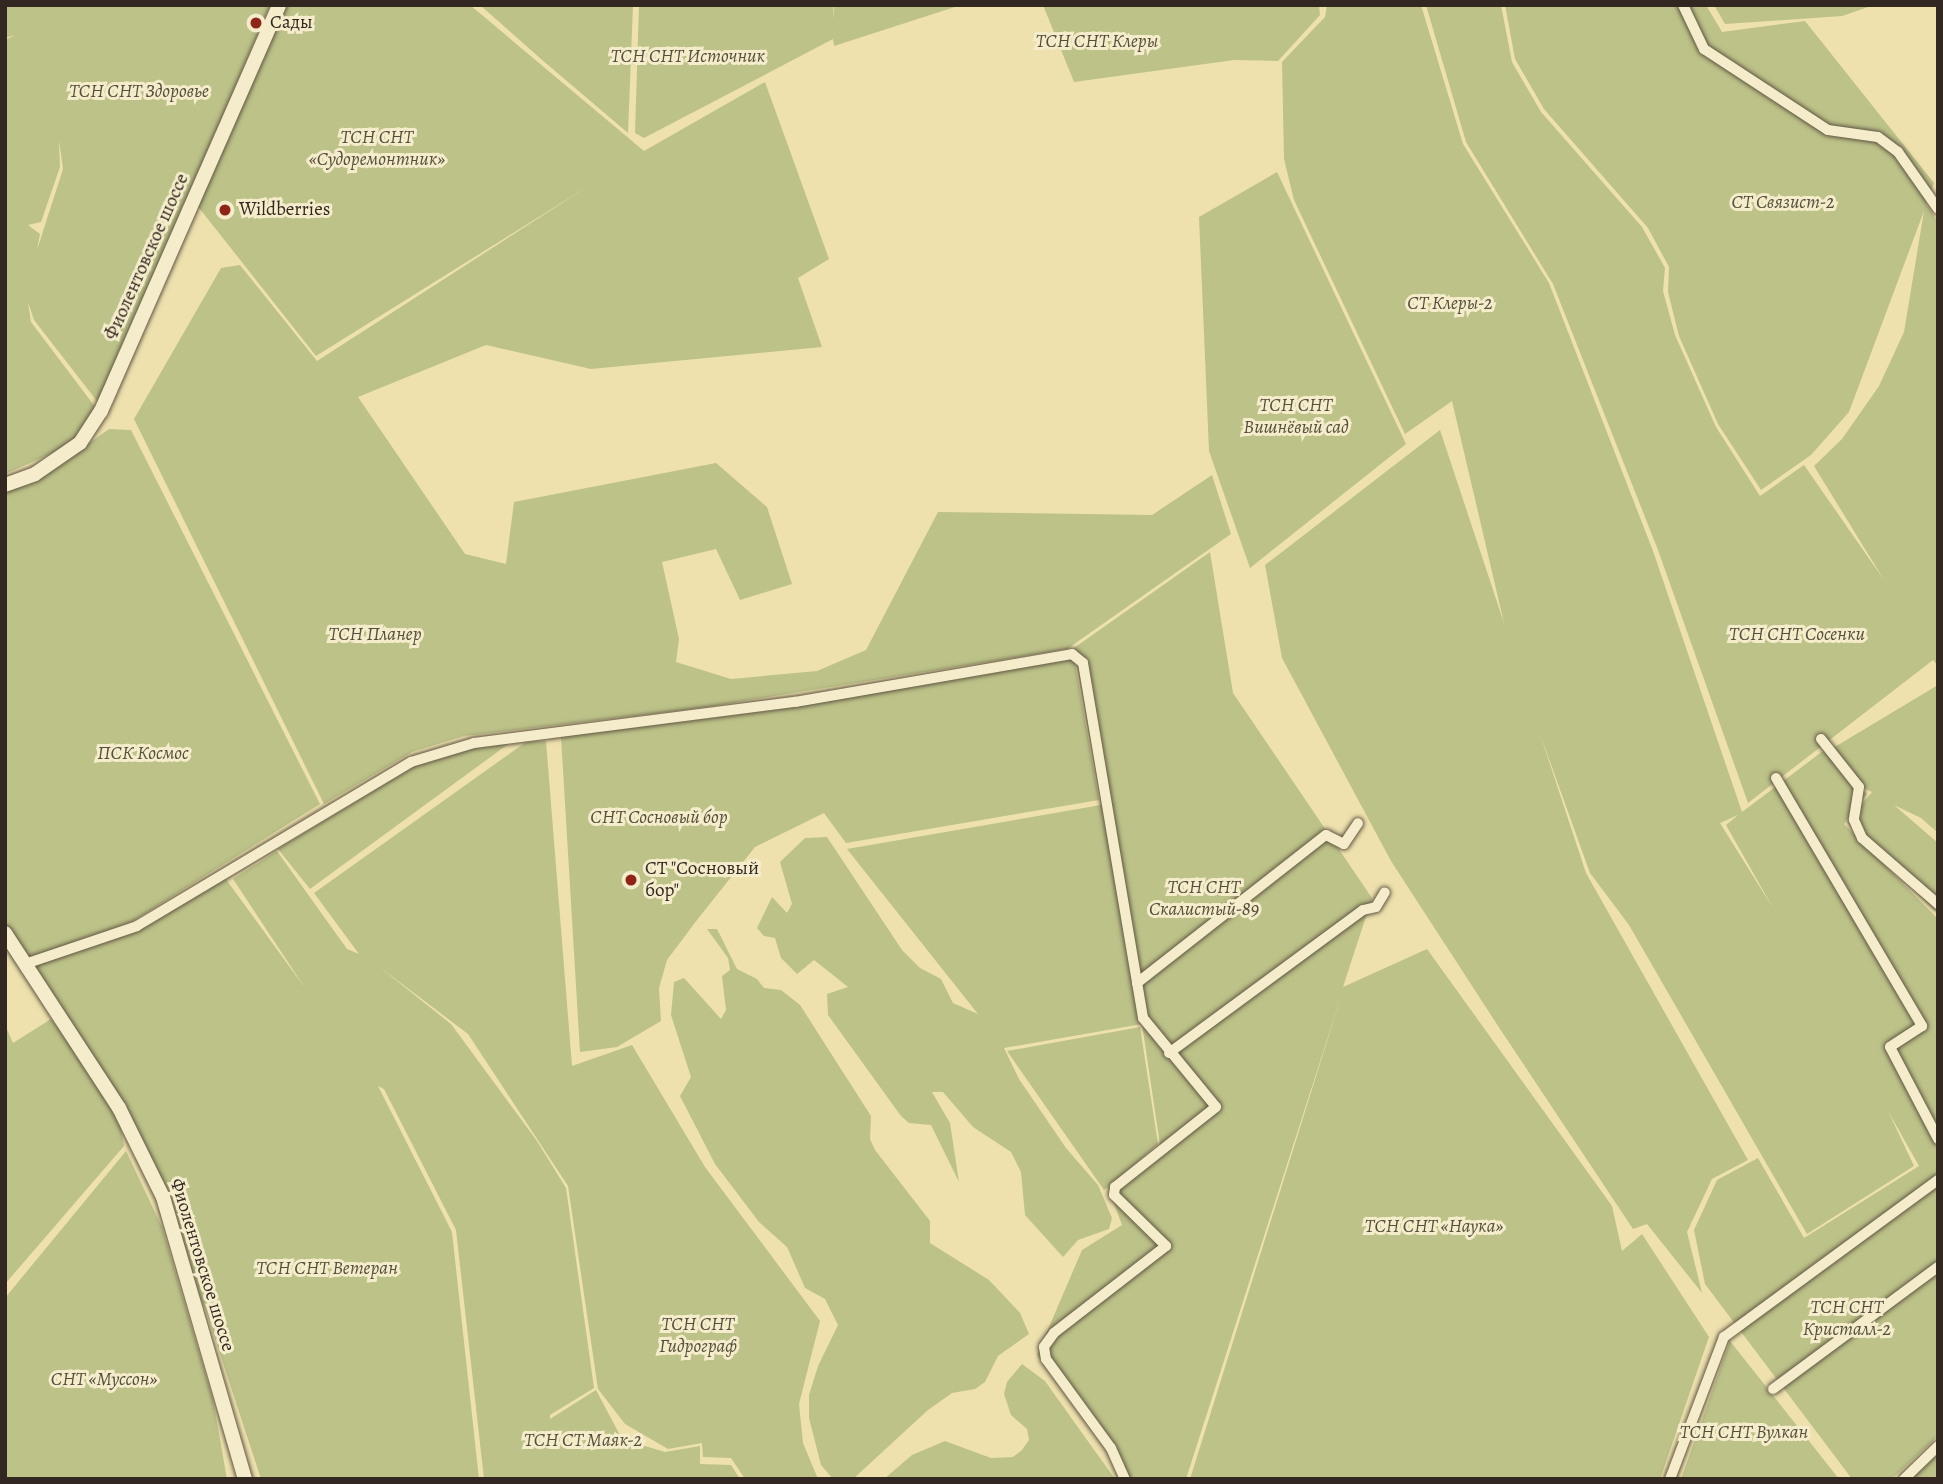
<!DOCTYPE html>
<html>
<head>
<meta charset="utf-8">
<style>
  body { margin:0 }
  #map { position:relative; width:1943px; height:1484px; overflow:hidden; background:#eee1ae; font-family:Alegreya,serif }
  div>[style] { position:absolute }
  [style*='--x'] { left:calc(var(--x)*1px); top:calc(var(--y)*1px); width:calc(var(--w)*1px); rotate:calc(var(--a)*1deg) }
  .green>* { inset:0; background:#bcc288 }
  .roads { filter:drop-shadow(0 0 2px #615644) drop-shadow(0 0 2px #615644) }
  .street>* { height:10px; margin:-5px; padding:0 5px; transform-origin:5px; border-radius:5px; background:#f4ecca }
  .secondary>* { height:14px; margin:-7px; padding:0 7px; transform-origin:7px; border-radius:7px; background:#f4ecca }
  .dots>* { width:19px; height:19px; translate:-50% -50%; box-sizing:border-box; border:4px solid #f4ecca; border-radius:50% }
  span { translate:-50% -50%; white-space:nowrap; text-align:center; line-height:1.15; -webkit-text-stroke:6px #f4ecca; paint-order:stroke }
  .poi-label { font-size:19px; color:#322721 }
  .left { translate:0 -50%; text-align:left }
  .park-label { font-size:19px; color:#544e3b; font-style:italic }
  .street-label { font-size:19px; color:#322721 }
  .frame { position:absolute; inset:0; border:7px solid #322721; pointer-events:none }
</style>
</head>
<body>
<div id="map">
  <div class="green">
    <div style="clip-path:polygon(evenodd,5px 5px,270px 5px,100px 405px,34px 320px,28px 302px,31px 322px,96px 408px,73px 444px,5px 474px,5px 40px,15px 35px,5px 38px,5px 5px,59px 140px,63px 169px,37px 250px,40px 234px,28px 225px,41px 222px,60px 167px,59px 140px)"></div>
    <div style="clip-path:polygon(284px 5px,470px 5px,644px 151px,765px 82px,829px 259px,798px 278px,822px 347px,591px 369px,486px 345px,358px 397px,465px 554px,506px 564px,514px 502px,716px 463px,767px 507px,792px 584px,740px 600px,716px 549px,662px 562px,679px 639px,676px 662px,731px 679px,817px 671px,866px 650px,938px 512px,1152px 515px,1212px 475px,1231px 534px,1067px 649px,700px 708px,464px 736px,412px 752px,324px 804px,134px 419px,221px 268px,240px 265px,317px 361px,590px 185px,316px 356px,196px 204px)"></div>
    <div style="clip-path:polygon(480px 5px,633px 5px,628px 133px,541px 59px)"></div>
    <div style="clip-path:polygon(639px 5px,833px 5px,834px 20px,834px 5px,961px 5px,834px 46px,833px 39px,644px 138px,635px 133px)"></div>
    <div style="clip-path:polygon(1043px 5px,1319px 5px,1320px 15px,1278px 61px,1234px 60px,1074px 82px)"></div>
    <div style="clip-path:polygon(evenodd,1327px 5px,1421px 5px,1463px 144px,1549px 283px,1653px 551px,1742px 812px,1823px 751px,1867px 794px,1844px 824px,1938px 919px,1938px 1436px,1892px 1479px,1852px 1479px,1705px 1284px,1694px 1230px,1717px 1180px,1758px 1158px,1804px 1238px,1919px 1166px,1888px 1111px,1914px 1166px,1807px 1234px,1629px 925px,1590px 873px,1540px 734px,1586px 873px,1748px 1160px,1712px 1179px,1687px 1232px,1702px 1293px,1647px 1224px,1633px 1229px,1500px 1029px,1391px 861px,1282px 658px,1265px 565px,1440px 430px,1504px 623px,1452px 401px,1405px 434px,1294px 200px,1284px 159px,1282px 62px,1325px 17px,1327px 5px,1738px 815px,1726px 825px,1773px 908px,1720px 823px,1738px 815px)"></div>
    <div style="clip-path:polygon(1426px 5px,1501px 5px,1512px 62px,1541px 112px,1642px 227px,1665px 268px,1663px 291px,1675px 335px,1716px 427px,1760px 496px,1804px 465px,1884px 580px,1814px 466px,1842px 439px,1879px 386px,1904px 332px,1924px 211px,1849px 412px,1811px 455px,1761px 490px,1718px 424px,1679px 336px,1668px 292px,1669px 267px,1648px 228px,1544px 109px,1515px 59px,1505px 5px,1706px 5px,1722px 32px,1805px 21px,1934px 183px,1926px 204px,1938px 222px,1938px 666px,1933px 660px,1748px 803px,1658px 550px,1553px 284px,1466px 142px)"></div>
    <div style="clip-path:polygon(1714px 5px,1874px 5px,1842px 16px,1725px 24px)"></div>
    <div style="clip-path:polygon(1277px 172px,1406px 444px,1250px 568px,1209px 451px,1199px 217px)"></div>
    <div style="clip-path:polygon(109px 429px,131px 430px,320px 804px,131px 922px,18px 965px,5px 948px,5px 492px,34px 483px)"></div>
    <div style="clip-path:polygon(1210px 552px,1233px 693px,1372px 898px,1343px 987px,1427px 949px,1612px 1206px,1622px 1251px,1642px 1234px,1709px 1337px,1660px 1479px,1190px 1479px,1344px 987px,1186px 1479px,1127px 1479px,1037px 1355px,1082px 1250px,1122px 1225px,1108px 1187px,1104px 1190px,1007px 1051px,1140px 1027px,1158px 1144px,1118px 1179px,1160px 1145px,1142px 1024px,1004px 1048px,1019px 1079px,1066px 1148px,1098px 1185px,1112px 1218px,1109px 1229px,1078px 1240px,1063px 1257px,1025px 1215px,1021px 1172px,1011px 1152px,973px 1127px,943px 1092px,932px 1092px,950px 1123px,959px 1182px,931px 1125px,909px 1123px,901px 1116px,828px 1015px,827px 994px,848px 987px,814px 960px,797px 974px,781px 958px,775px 938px,764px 936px,757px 928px,772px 897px,787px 913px,792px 904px,780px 862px,805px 838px,827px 837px,902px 950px,920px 968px,941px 979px,953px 1003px,978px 1014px,847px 849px,1101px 805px,1074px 648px)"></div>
    <div style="clip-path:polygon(1074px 658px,1099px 800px,846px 843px,824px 813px,755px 847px,697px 920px,667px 960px,659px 988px,661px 1021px,617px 1047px,580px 1052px,561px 737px,781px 709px)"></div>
    <div style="clip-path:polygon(1938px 685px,1938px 833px,1921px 818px,1894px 805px,1938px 843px,1938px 914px,1847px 822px,1872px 792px,1862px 787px,1833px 748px)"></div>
    <div style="clip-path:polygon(546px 741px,572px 1066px,632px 1045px,705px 1167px,820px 1321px,799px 1404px,803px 1443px,818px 1479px,745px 1479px,731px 1458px,703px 1457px,702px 1443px,668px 1449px,625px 1424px,598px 1389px,568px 1186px,468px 1034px,377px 965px,451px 1024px,537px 1141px,566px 1188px,594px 1388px,550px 1415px,550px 1419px,596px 1390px,622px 1439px,665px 1452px,700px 1446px,700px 1464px,731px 1465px,740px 1479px,484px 1479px,456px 1230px,384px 1089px,378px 1086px,452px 1232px,479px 1479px,261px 1479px,206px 1311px,119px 1117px,124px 1146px,5px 1284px,5px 1025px,13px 1043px,51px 1019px,109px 1100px,21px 967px,136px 924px,220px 871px,305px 988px,233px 879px,277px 851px,347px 949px,359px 954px,314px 893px,526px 742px)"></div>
    <div style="clip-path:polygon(511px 742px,310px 889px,278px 849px,414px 766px,458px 751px)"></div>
    <div style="clip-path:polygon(707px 929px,717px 929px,737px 969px,757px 979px,764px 988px,781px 990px,800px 1005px,871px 1116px,870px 1139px,875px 1150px,930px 1221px,930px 1243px,989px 1280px,1020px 1313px,1029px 1334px,998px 1356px,985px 1382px,975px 1389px,952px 1393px,928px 1410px,853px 1479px,833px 1479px,821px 1465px,809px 1418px,809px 1395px,818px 1366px,838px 1325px,825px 1299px,805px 1288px,787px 1247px,759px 1222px,715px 1164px,680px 1096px,691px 1077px,671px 1015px,674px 982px,684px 978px,721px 1019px,726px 1010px,722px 976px,730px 970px,728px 958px)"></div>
    <div style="clip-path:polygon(126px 1151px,162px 1227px,213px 1400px,227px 1479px,5px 1479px,5px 1298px)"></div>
    <div style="clip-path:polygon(1730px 1341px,1839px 1479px,1681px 1479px)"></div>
    <div style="clip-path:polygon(1022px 1364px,1045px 1381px,1115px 1479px,884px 1479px,912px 1455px,945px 1441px,991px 1458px,1013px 1457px,1022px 1450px,1029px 1440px,1027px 1429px,1011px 1415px,1004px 1394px,1007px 1382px)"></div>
    <div style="clip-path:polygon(1938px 1448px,1938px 1479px,1906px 1479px)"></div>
  </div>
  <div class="roads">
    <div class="street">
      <div style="--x:1683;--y:5;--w:49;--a:64.5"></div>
      <div style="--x:1704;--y:49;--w:148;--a:33.2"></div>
      <div style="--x:1828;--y:130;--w:50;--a:8"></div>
      <div style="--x:1878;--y:137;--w:25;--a:37"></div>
      <div style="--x:1898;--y:152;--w:70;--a:54.9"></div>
      <div style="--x:1821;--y:739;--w:61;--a:51.6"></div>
      <div style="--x:1859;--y:787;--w:33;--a:99"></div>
      <div style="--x:1854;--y:820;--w:20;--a:66"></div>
      <div style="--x:1862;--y:838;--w:101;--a:41"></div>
      <div style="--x:1776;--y:778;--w:288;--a:59.5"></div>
      <div style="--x:1922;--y:1026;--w:38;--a:147"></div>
      <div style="--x:1890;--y:1047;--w:104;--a:62.4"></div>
      <div style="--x:25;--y:964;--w:118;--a:-18.7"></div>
      <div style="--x:137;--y:926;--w:319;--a:-30.9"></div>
      <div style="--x:411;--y:762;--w:66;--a:-16.8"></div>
      <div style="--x:474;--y:743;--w:324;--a:-7.3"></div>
      <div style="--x:795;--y:702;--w:281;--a:-9.8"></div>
      <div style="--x:1072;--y:654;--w:14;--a:39"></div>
      <div style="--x:1083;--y:663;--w:360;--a:80.4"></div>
      <div style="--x:1143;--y:1018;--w:115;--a:50.6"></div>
      <div style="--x:1216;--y:1107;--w:129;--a:141.6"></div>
      <div style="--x:1115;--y:1187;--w:8;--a:97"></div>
      <div style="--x:1114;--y:1195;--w:73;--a:44.4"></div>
      <div style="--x:1166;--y:1246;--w:142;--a:142.2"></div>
      <div style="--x:1054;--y:1333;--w:17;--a:126"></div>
      <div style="--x:1044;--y:1347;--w:12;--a:81"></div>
      <div style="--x:1046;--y:1359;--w:110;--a:53.9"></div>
      <div style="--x:1111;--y:1448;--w:34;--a:66"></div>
      <div style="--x:1137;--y:983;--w:240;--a:-38.1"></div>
      <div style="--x:1326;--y:835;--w:20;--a:27"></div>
      <div style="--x:1344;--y:844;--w:25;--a:-56"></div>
      <div style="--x:1169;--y:1053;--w:241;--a:-36.4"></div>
      <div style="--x:1363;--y:910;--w:13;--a:-13"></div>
      <div style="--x:1376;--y:907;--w:17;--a:-59"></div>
      <div style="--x:1773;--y:1389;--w:205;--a:-36.5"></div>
      <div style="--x:1670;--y:1479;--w:152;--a:-69.2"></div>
      <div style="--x:1724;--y:1337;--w:265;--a:-36.3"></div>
      <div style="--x:1904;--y:1479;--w:47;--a:-44.1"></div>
    </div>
    <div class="secondary">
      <div style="--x:5;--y:485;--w:32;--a:-20"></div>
      <div style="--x:35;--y:474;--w:55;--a:-34.6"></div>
      <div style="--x:80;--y:443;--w:38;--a:-57"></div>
      <div style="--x:101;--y:411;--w:443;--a:-66.3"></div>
      <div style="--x:5;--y:933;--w:209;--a:56.9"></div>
      <div style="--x:119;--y:1108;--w:99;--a:63.7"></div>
      <div style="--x:163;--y:1197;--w:294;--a:73.8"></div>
    </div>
  </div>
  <div class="dots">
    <div style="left:256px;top:23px;background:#8f2418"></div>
    <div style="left:225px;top:210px;background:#8f2418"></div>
    <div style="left:631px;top:880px;background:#8f2418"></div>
  </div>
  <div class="poi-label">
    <span class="left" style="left:270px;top:23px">Сады</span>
    <span class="left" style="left:239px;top:210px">Wildberries</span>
    <span class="left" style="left:645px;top:880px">СТ "Сосновый<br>бор"</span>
  </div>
  <div class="park-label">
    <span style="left:1097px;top:42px">ТСН СНТ Клеры</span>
    <span style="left:688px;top:57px">ТСН СНТ Источник</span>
    <span style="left:139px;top:92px">ТСН СНТ Здоровье</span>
    <span style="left:377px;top:149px">ТСН СНТ<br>«Судоремонтник»</span>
    <span style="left:1783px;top:203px">СТ Связист-2</span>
    <span style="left:1450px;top:304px">СТ Клеры-2</span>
    <span style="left:1296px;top:417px">ТСН СНТ<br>Вишнёвый сад</span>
    <span style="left:375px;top:635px">ТСН Планер</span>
    <span style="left:1797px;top:635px">ТСН СНТ Сосенки</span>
    <span style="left:143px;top:754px">ПСК Космос</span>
    <span style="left:659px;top:818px">СНТ Сосновый бор</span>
    <span style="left:1204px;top:899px">ТСН СНТ<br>Скалистый-89</span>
    <span style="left:1434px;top:1227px">ТСН СНТ «Наука»</span>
    <span style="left:327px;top:1269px">ТСН СНТ Ветеран</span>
    <span style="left:1847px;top:1319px">ТСН СНТ<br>Кристалл-2</span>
    <span style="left:698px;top:1336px">ТСН СНТ<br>Гидрограф</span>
    <span style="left:104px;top:1380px">СНТ «Муссон»</span>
    <span style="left:1744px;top:1433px">ТСН СНТ Вулкан</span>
    <span style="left:583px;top:1441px">ТСН СТ Маяк-2</span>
  </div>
  <div class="street-label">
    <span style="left:147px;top:257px;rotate:-66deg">Фиолентовское шоссе</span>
    <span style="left:202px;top:1265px;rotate:73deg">Фиолентовское шоссе</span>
  </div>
  <div class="frame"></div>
</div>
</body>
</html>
